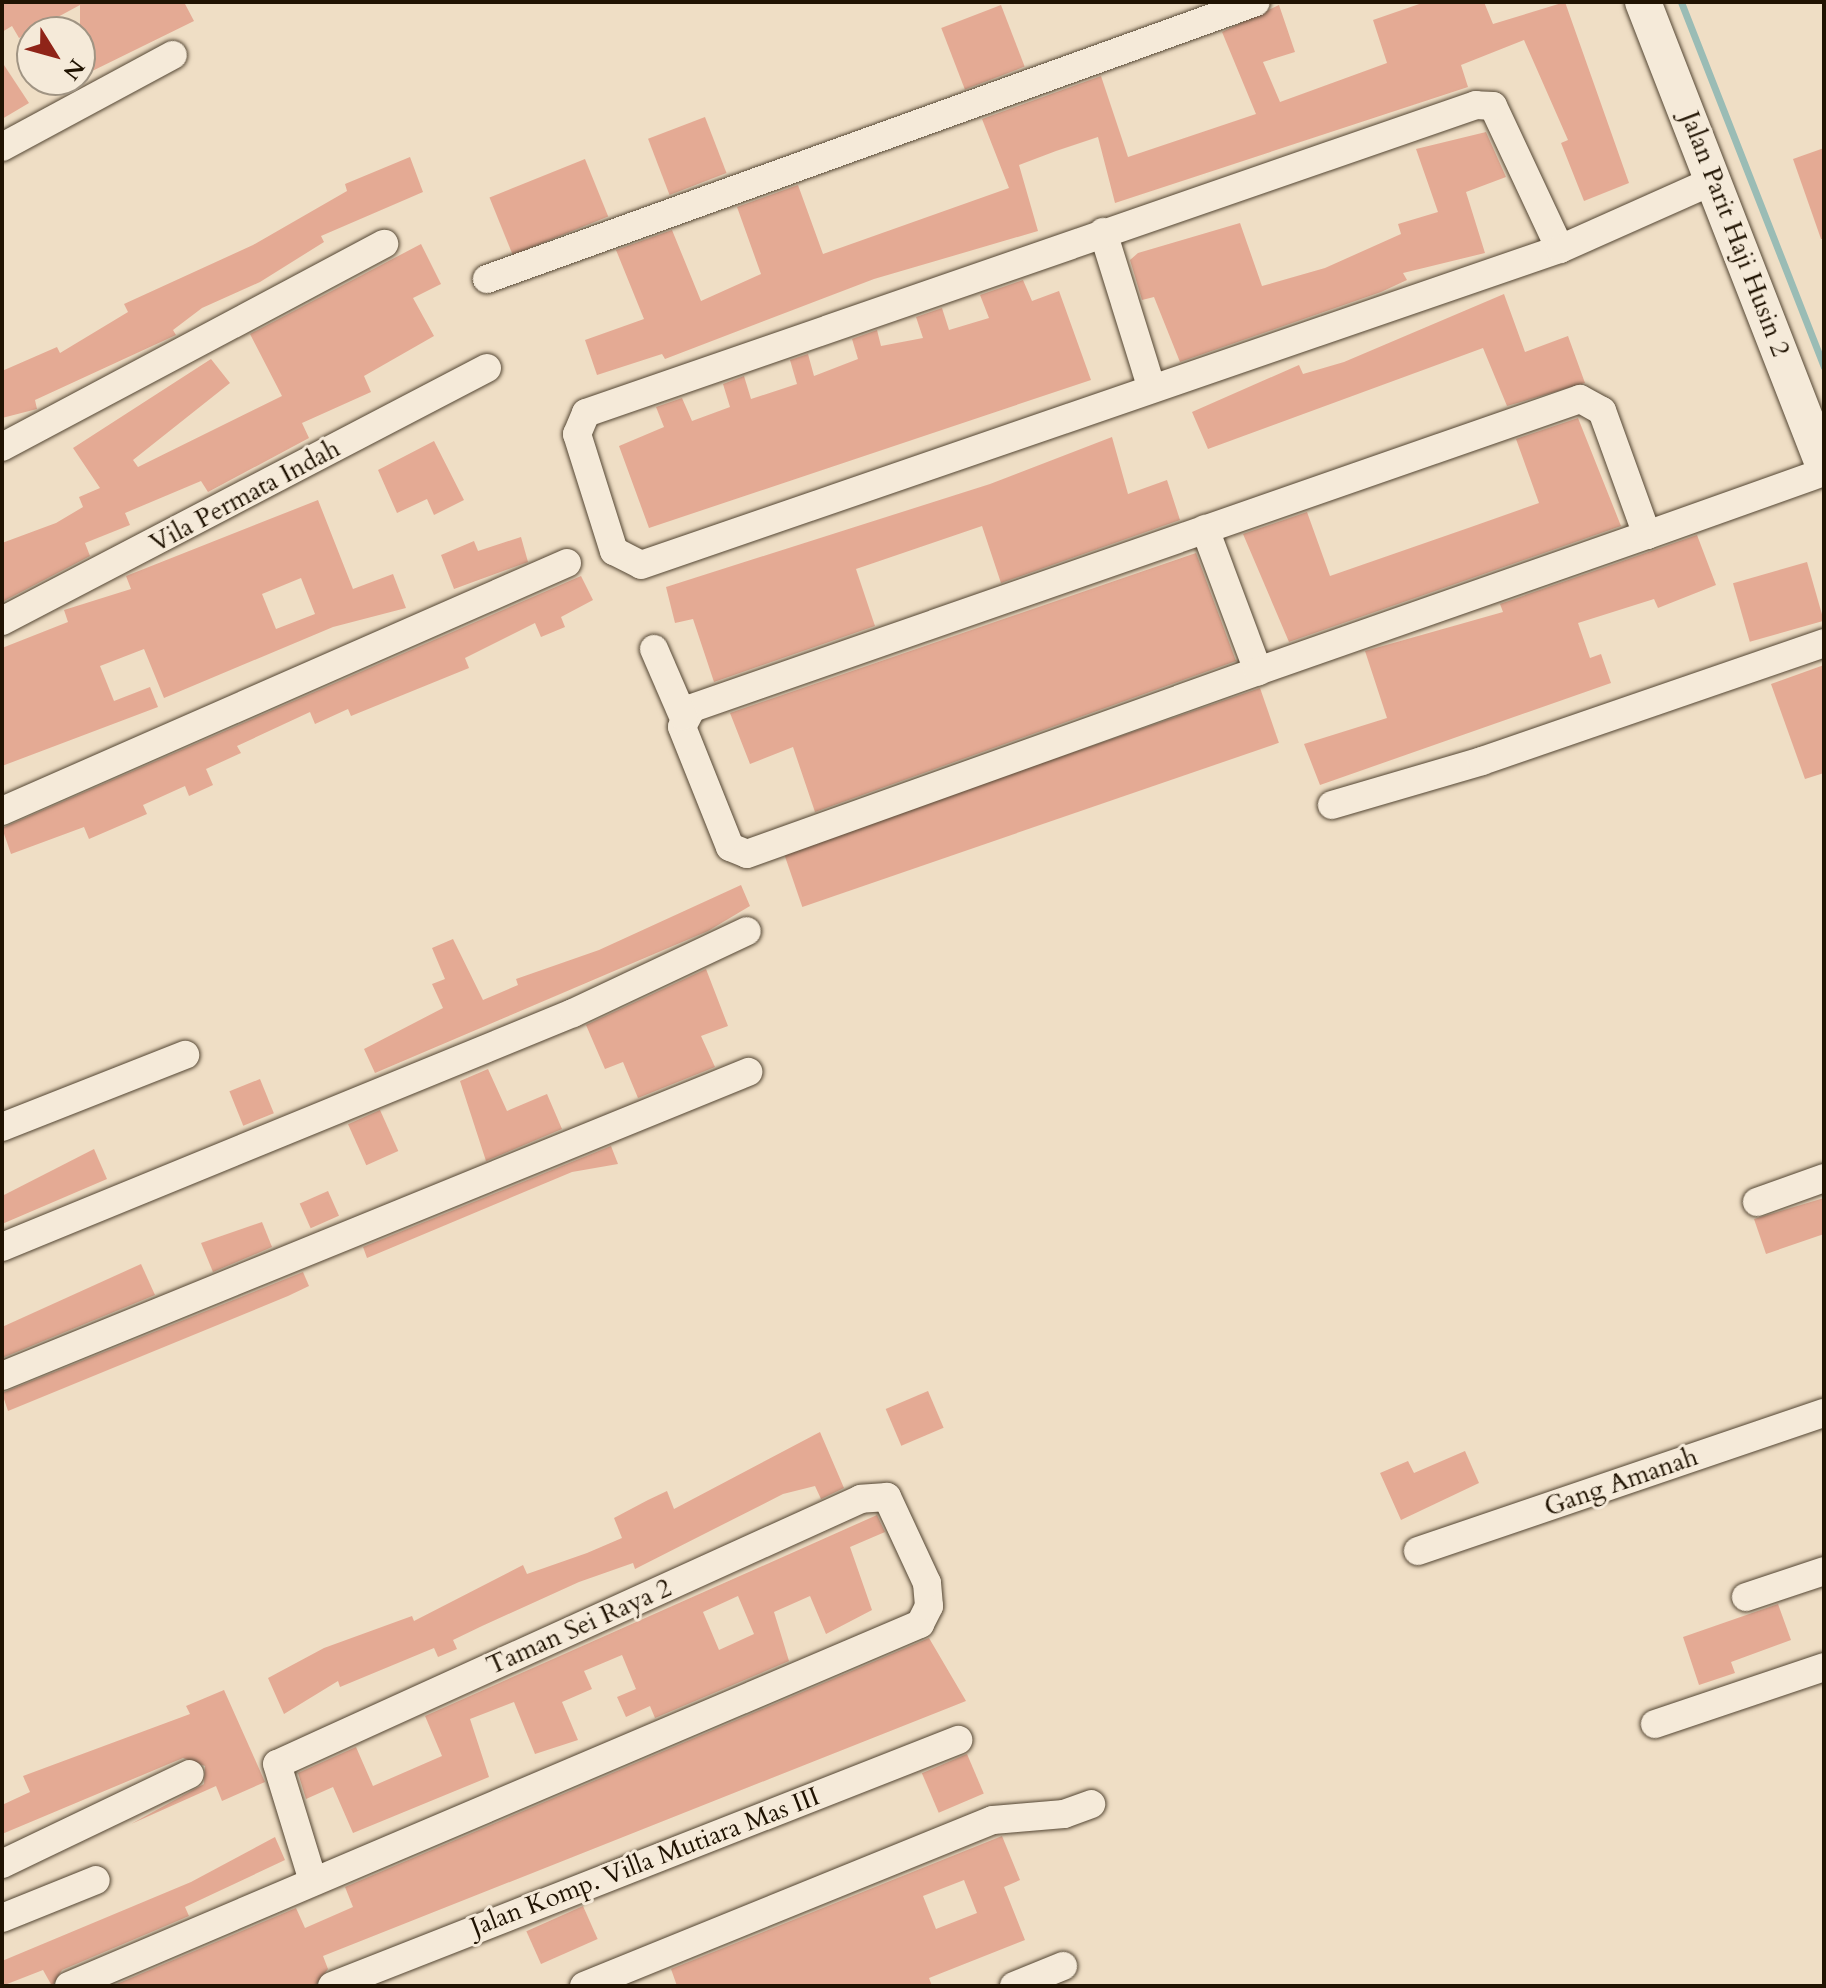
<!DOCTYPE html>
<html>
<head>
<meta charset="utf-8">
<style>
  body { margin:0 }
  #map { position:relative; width:1826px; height:1988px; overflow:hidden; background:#efdec5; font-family:Cardo,serif }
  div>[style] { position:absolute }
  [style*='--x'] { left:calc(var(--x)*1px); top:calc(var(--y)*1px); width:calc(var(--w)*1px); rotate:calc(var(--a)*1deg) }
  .stream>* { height:7px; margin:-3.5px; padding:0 3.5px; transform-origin:3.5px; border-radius:3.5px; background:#9abcb5 }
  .building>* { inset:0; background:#e4aa94; transform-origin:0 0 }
  .roads { filter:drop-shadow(0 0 2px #544633) drop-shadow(0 0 2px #544633) }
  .minor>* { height:28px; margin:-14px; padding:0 14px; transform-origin:14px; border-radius:14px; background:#f5ead9 }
  .tertiary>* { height:36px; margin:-18px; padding:0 18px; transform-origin:18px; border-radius:18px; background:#f5ead9 }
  span { translate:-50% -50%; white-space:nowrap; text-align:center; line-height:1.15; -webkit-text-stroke:6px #f5ead9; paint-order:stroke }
  .street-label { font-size:26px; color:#201302 }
  .frame { position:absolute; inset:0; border:4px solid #201302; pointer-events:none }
  .north { position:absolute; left:16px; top:16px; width:80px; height:80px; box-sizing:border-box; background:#f5ead9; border:2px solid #a09483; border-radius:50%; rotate:127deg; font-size:22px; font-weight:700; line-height:32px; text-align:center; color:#201302 }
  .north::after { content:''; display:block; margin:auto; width:28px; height:36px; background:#8f2418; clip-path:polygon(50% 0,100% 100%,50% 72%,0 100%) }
</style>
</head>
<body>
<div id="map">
  <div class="stream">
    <div style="--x:1681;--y:2;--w:392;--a:68.6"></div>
  </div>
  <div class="building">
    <div style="clip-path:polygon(2px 2px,184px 2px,194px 21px,80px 77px,80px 5px,19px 38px,12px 26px,2px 32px)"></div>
    <div style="clip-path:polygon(1425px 2px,1484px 2px,1493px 24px,1565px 2px,1629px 183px,1584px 201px,1561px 143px,1568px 140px,1524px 40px,1461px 65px,1468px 87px,1115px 203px,1098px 137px,1056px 151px,1019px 165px,1038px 231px,874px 279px,665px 359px,662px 354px,597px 375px,585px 340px,644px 319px,616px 250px,672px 230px,701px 301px,761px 274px,737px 207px,798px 185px,823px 254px,1009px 188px,982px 119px,1101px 76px,1128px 157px,1256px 114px,1222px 32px,1279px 5px,1295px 52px,1263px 62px,1280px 102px,1387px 63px,1373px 20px)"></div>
    <div style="left:1001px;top:5px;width:66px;height:64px;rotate:69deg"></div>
    <div style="clip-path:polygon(2px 62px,29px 103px,2px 119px)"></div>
    <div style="left:705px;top:117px;width:60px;height:61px;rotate:69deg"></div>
    <div style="clip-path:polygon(1486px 132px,1506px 177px,1466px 192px,1485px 253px,1403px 273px,1407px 280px,1381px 292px,1180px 362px,1154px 297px,1142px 300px,1130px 260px,1138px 253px,1240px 223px,1262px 286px,1325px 268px,1401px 234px,1398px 224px,1438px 212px,1416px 149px)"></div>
    <div style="clip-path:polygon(1824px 148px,1824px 239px,1821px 239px,1793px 159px)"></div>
    <div style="clip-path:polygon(410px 157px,423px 192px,321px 236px,324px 242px,260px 282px,202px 308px,173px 330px,176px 335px,35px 400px,37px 409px,2px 418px,2px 371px,57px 347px,60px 353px,128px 312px,124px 304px,253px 245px,347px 191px,345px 184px)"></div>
    <div style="left:585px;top:159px;width:62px;height:103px;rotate:68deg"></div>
    <div style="clip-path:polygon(421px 244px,441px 284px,413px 298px,434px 336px,364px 376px,371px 392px,302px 423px,309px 438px,208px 492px,201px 481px,125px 513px,130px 525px,85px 543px,90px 556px,2px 602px,2px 543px,56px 523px,83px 507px,79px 497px,100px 488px,73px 448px,211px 359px,230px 383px,133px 460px,138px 467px,282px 396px,250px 334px)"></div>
    <div style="clip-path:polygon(1023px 280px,1032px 301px,1059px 291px,1091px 380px,649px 528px,619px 446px,664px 427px,656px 407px,682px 398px,692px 421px,730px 407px,723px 384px,744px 376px,751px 399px,797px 384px,790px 360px,808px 354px,814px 376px,858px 359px,852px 339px,877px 330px,881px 346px,923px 338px,916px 317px,942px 308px,949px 330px,989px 318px,980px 295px)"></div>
    <div style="clip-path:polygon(1504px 294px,1525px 352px,1568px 336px,1585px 383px,1507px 406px,1483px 348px,1208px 449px,1192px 412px,1299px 365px,1303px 374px,1344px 362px)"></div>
    <div style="clip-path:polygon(1578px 418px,1621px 526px,1289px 642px,1243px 534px,1307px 512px,1330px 576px,1471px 527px,1539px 503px,1516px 439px)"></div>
    <div style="clip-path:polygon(1112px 437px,1128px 494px,1167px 480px,1180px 520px,1001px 583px,982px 526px,856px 569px,875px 626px,714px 682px,693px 619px,675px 623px,666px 587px,990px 484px)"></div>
    <div style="clip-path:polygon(434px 441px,464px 500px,434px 515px,427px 499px,397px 513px,378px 470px)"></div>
    <div style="clip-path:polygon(evenodd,318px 500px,353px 589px,393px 574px,406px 608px,333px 627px,164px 698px,144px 649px,100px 666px,114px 701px,150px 687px,158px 707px,2px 766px,2px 648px,68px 622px,64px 610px,131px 589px,126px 576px,318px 500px,301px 578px,315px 614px,276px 629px,262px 594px,301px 578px)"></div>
    <div style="clip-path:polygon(1697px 535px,1716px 585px,1658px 608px,1654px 599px,1578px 623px,1590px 658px,1601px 654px,1611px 683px,1320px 785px,1304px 744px,1387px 718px,1365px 651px,1503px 612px,1500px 604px)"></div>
    <div style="clip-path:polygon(521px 537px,528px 562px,454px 589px,441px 555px,474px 541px,478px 551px)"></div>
    <div style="clip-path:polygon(1196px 553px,1236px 661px,815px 812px,793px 747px,750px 764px,730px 713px)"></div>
    <div style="left:1807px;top:562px;width:61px;height:77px;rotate:74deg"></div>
    <div style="clip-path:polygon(581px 576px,593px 600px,561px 617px,565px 627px,541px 637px,535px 623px,465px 658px,469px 668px,351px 716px,348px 709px,315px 724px,310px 712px,237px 746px,241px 753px,206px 769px,213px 785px,189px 796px,185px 786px,143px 805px,147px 814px,89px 839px,84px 827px,11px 854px,2px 828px)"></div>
    <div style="clip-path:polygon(1824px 665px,1824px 773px,1805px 779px,1771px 684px)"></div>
    <div style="left:1260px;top:688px;width:58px;height:504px;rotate:71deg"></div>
    <div style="clip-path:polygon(741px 885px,750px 906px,708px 931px,375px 1073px,364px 1049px,443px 1008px,432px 984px,445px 979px,432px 948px,453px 939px,483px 1000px,518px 985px,516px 979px,599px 950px)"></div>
    <div style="clip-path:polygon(706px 969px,728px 1026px,701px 1036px,715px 1067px,638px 1098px,623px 1062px,605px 1069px,586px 1025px)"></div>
    <div style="clip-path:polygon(488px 1069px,507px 1111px,547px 1094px,562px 1129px,486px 1161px,460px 1081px)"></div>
    <div style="left:260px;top:1079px;width:37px;height:33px;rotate:68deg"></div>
    <div style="left:380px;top:1110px;width:45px;height:35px;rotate:66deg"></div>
    <div style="clip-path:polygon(611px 1146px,618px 1164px,572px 1172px,367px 1258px,363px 1247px)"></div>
    <div style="clip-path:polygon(94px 1149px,107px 1179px,2px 1224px,2px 1196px)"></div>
    <div style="left:328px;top:1191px;width:27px;height:31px;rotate:66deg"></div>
    <div style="clip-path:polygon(1824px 1198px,1824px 1234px,1766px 1254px,1754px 1219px)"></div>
    <div style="clip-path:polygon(262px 1222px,272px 1247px,213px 1272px,201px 1243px)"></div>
    <div style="clip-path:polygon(141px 1264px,155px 1295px,2px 1358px,2px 1327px)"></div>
    <div style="clip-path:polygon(303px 1272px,309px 1286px,288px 1296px,8px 1411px,2px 1393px)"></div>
    <div style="left:928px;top:1391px;width:40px;height:46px;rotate:67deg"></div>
    <div style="clip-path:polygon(820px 1432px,844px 1488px,821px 1499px,815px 1486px,783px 1494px,635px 1569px,633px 1563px,579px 1582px,482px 1626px,453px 1640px,457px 1649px,438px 1657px,434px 1648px,340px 1687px,338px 1681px,284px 1714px,268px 1678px,324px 1648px,412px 1616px,414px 1621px,523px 1565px,527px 1574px,587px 1553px,622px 1538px,614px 1518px,648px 1500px,667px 1491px,674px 1509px)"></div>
    <div style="clip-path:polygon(1465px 1451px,1479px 1483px,1401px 1520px,1380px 1473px,1408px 1461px,1414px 1473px)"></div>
    <div style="clip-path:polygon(evenodd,877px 1515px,885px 1532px,850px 1547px,872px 1610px,826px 1634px,810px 1596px,774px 1612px,789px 1661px,655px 1718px,650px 1706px,626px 1717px,617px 1697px,636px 1689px,622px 1655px,584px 1671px,592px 1689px,562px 1702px,578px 1740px,535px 1754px,514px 1702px,470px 1719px,489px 1777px,353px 1833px,333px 1787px,306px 1799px,298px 1773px,356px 1747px,373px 1786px,442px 1756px,425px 1716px,877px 1515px,738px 1596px,754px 1634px,719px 1650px,703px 1612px,738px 1596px)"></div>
    <div style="clip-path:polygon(1778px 1604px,1791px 1640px,1731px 1662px,1735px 1673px,1699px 1685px,1683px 1637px)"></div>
    <div style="clip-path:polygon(929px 1638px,966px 1701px,323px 1956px,328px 1969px,315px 1986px,112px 1986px,296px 1908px,305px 1928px,353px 1907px,345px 1887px)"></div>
    <div style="clip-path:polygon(224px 1690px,265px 1782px,222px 1801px,216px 1786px,131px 1824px,204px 1784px,205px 1766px,183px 1758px,2px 1834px,2px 1805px,30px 1792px,23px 1776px,190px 1714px,186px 1706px)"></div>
    <div style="left:967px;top:1754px;width:43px;height:49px;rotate:67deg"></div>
    <div style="clip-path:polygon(evenodd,1002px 1836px,1020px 1880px,1004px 1887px,1025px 1940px,929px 1978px,932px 1986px,677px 1986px,671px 1969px,1002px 1836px,964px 1880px,977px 1913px,936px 1929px,923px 1896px,964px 1880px)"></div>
    <div style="clip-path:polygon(275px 1837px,285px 1860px,185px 1907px,189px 1916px,62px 1970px,52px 1986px,43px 1970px,2px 1986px,2px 1961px,191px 1882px)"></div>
    <div style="left:583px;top:1906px;width:36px;height:62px;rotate:66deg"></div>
  </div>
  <div class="roads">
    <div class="minor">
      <div style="--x:2;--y:147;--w:194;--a:-28.3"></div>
      <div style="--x:1103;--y:232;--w:164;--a:72.7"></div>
      <div style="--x:1560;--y:249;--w:158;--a:-115.1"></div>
      <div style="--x:1493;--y:106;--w:17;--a:-177"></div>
      <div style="--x:1476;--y:105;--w:942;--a:160.91"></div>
      <div style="--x:586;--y:413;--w:23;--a:113"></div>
      <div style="--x:577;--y:434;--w:123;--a:72.5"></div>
      <div style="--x:614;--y:551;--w:30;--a:27"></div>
      <div style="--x:641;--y:565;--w:972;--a:-18.98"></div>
      <div style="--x:1560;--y:249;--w:170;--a:-24"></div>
      <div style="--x:487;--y:279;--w:817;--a:-19.81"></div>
      <div style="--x:2;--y:447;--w:433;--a:-28"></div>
      <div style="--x:1205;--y:529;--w:152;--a:69.5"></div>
      <div style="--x:1647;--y:535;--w:132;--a:-109.9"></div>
      <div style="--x:1602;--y:411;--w:25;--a:-151"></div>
      <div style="--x:1580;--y:399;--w:940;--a:160.81"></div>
      <div style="--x:692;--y:708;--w:21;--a:118"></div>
      <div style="--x:682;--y:727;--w:129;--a:68.2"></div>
      <div style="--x:730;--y:847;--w:18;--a:22"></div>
      <div style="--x:747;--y:854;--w:543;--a:-19.7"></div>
      <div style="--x:1258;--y:671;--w:412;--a:-19.3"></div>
      <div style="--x:1647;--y:535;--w:188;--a:-19.6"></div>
      <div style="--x:2;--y:621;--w:547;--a:-27.55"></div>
      <div style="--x:654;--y:649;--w:73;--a:66.6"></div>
      <div style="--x:1332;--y:805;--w:156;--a:-16.3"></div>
      <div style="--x:1482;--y:761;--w:362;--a:-19"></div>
      <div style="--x:2;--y:811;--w:617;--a:-23.7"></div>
      <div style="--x:2;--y:1127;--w:197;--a:-21.5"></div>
      <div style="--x:1757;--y:1202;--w:71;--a:-19.7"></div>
      <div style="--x:2;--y:1247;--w:617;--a:-22.28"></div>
      <div style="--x:573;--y:1013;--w:192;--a:-25.2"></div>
      <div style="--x:2;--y:1376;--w:806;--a:-22.17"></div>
      <div style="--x:1418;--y:1551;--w:429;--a:-18.8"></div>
      <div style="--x:1746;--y:1597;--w:82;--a:-18.4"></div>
      <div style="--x:1655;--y:1724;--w:178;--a:-18.6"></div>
      <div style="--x:2;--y:1864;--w:208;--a:-25.6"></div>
      <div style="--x:2;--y:1918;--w:101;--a:-22"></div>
      <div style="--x:69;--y:1986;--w:925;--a:-23.04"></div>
      <div style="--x:920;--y:1624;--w:20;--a:-63"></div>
      <div style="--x:929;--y:1606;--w:23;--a:-95"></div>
      <div style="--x:927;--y:1583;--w:95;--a:-114.9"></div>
      <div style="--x:887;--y:1497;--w:26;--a:176"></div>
      <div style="--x:861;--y:1499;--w:641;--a:155.59"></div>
      <div style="--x:277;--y:1764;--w:122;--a:72.9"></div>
      <div style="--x:332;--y:1986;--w:673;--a:-21.45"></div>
      <div style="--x:584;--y:1986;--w:441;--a:-22.1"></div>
      <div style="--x:993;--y:1820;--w:71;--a:-4.8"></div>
      <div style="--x:1064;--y:1814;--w:29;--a:-20"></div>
      <div style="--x:1014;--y:1986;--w:53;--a:-22.2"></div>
    </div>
    <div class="tertiary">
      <div style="--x:1643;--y:2;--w:499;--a:68.7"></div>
    </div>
  </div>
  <div class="street-label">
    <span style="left:1735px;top:234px;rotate:69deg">Jalan Parit Haji Husin 2</span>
    <span style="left:245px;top:496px;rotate:-28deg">Vila Permata Indah</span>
    <span style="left:1621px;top:1482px;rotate:-19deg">Gang Amanah</span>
    <span style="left:579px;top:1627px;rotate:-24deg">Taman Sei Raya 2</span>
    <span style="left:645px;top:1862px;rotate:-21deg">Jalan Komp. Villa Mutiara Mas III</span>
  </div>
  <div class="frame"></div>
  <div class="north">N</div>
</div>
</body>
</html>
